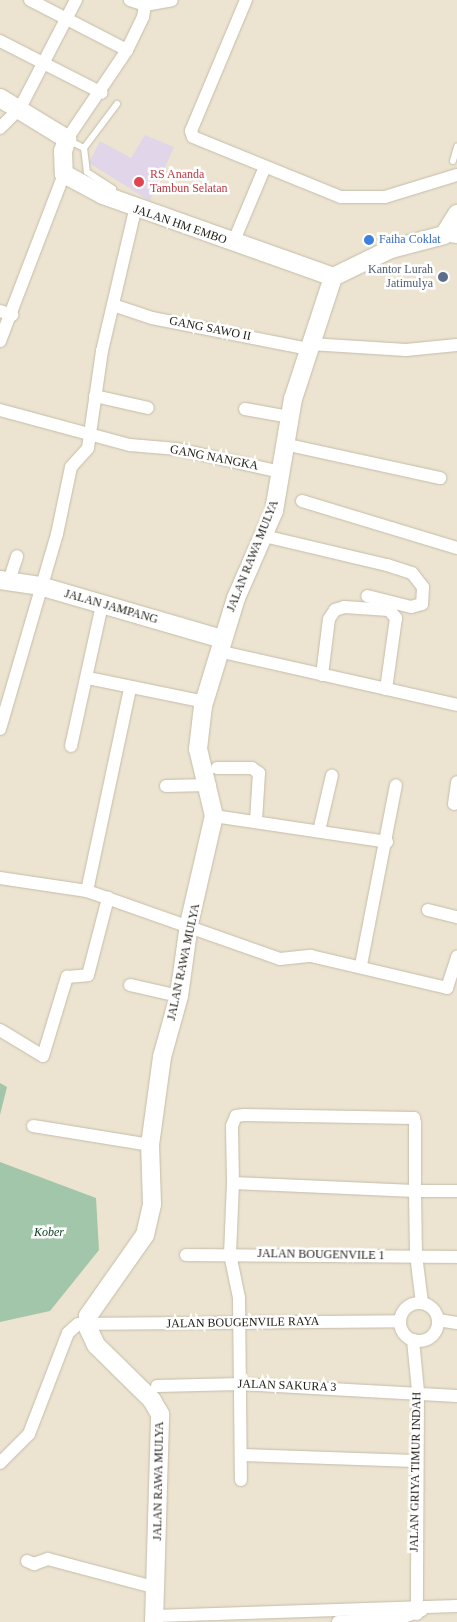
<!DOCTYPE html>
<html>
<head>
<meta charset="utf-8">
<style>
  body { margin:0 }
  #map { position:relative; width:457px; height:1622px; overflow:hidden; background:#ece4d0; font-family:Georgia,serif }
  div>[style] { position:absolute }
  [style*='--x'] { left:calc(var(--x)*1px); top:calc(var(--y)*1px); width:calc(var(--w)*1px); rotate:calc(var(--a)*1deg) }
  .medical>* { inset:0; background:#e1d5e9 }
  .green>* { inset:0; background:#a2c6aa }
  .roads { filter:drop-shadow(0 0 1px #c4bca9) drop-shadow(0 0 1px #c4bca9) }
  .lane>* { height:6px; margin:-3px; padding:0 3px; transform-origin:3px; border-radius:3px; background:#fff }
  .street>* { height:12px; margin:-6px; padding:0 6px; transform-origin:6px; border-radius:6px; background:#fff }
  .street>.ring { margin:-6px; padding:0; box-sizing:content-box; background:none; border:12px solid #fff; border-radius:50% }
  .secondary>* { height:18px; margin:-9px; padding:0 9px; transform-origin:9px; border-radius:9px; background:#fff }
  .dots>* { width:14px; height:14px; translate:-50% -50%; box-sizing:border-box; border:2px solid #fff; border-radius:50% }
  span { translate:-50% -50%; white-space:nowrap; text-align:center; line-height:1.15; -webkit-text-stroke:5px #fff; paint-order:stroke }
  .health-label { font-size:12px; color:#be3a42 }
  .left { translate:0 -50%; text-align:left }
  .street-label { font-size:12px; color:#232019 }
  .shop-label { font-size:12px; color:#366cbe }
  .service-label { font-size:12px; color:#4e5e75 }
  .right { translate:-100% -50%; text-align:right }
  .park-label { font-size:12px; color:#093b1d; font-style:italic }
</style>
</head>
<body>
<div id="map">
  <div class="medical">
    <div style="clip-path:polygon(145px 135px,174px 147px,150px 201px,89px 163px,100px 141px,131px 158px)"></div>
  </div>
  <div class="green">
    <div style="clip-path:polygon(0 1083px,7px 1087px,0 1115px)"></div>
    <div style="clip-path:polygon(0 1162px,96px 1198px,99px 1250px,50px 1311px,0 1322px)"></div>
  </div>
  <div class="roads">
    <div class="lane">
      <div style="--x:68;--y:140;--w:18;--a:27"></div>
      <div style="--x:84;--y:148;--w:55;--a:-53.1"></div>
      <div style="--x:84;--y:148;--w:24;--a:83"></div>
      <div style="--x:87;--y:172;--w:31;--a:33"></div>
      <div style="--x:453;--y:161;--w:15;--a:-74"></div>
    </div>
    <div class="street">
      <div style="--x:30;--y:0;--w:109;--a:27.3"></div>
      <div style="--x:130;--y:0;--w:16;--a:18"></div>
      <div style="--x:145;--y:5;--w:27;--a:-10"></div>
      <div style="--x:246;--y:0;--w:142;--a:112.8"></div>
      <div style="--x:191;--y:131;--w:6;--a:72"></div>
      <div style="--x:193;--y:137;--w:160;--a:22.1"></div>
      <div style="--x:341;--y:197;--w:44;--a:0"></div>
      <div style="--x:385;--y:197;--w:75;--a:-17"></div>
      <div style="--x:0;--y:41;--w:114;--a:27"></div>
      <div style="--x:0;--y:128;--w:28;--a:-45"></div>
      <div style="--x:20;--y:108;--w:122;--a:-62.6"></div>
      <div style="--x:67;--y:139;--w:107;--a:-56"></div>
      <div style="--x:127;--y:50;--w:37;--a:-64"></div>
      <div style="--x:143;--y:17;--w:17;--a:-80"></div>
      <div style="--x:444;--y:235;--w:13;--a:9"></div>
      <div style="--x:233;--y:243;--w:82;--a:-67.2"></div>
      <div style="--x:113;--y:305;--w:41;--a:18.4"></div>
      <div style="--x:152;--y:318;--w:159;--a:11.2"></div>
      <div style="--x:0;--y:311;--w:13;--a:18"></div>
      <div style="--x:0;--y:341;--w:179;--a:-69"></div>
      <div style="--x:310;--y:344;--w:96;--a:3.6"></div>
      <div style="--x:406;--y:350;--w:51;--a:-5.6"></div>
      <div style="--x:95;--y:396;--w:54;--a:12.8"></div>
      <div style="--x:245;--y:409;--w:46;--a:10.1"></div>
      <div style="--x:0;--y:410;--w:135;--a:15.1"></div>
      <div style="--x:130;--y:445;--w:47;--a:4.9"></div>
      <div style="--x:177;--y:449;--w:107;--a:12.5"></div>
      <div style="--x:284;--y:444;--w:160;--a:12.3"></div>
      <div style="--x:302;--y:501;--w:162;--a:16.9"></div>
      <div style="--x:264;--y:536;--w:126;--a:13.3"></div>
      <div style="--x:387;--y:565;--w:26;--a:18"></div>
      <div style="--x:412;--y:573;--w:18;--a:52"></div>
      <div style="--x:423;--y:587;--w:17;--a:93"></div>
      <div style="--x:422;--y:604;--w:11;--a:165"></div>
      <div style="--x:411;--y:607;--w:45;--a:-166"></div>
      <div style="--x:9;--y:581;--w:26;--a:-72"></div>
      <div style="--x:218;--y:651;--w:245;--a:12.7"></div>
      <div style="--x:322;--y:675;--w:56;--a:-82.9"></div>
      <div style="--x:329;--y:619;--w:11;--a:-56"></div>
      <div style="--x:335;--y:610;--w:9;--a:-18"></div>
      <div style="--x:344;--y:607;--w:45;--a:3.8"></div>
      <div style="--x:389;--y:610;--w:11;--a:49"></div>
      <div style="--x:396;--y:618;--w:72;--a:98"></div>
      <div style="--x:88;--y:678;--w:119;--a:11.6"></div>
      <div style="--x:0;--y:729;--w:203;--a:-73.7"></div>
      <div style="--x:57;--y:534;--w:68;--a:-78.2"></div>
      <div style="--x:71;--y:467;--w:25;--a:-48"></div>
      <div style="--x:88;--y:448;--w:98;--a:-81.8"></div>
      <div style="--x:102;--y:351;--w:145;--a:-76.8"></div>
      <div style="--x:71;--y:746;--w:144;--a:-77.6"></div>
      <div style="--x:217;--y:768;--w:35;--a:0"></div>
      <div style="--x:252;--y:768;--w:9;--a:36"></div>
      <div style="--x:259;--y:773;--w:48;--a:93.6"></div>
      <div style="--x:166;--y:786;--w:44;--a:-1.3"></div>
      <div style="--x:454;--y:804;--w:22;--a:-82"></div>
      <div style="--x:214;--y:816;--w:175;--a:8.5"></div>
      <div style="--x:319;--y:831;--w:57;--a:-76.9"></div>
      <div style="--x:0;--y:878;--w:88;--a:8.5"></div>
      <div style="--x:87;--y:891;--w:205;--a:19.4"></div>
      <div style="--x:280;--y:959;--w:31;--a:-6"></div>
      <div style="--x:311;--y:956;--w:140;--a:13.2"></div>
      <div style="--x:447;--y:988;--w:33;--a:-72"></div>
      <div style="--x:87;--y:891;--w:208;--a:-78"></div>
      <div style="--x:428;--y:910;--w:30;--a:14"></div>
      <div style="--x:361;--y:965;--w:183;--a:-79"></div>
      <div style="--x:130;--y:985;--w:50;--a:12.7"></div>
      <div style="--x:0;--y:1030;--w:50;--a:31.2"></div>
      <div style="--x:43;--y:1056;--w:83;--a:-73.1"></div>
      <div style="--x:67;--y:977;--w:21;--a:-5"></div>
      <div style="--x:88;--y:975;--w:80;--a:-75.4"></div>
      <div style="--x:33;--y:1126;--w:119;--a:9.2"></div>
      <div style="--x:233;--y:1183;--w:71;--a:92.4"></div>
      <div style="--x:230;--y:1254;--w:45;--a:78.4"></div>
      <div style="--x:239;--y:1298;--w:182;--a:89.4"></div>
      <div style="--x:186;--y:1255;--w:271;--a:0.4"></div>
      <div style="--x:422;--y:1303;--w:48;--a:-97.1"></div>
      <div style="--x:416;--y:1255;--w:64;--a:-90.9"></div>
      <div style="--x:415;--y:1191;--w:68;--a:-90"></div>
      <div style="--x:415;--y:1123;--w:5;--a:-101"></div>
      <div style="--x:414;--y:1118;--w:170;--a:-179"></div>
      <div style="--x:244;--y:1115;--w:8;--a:173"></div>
      <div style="--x:236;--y:1116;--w:11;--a:112"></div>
      <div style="--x:232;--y:1126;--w:57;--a:89"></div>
      <div style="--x:233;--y:1183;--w:182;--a:2.5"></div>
      <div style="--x:415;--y:1191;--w:42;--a:0"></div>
      <div class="ring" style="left:400px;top:1303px;width:26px;height:26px"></div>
      <div style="--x:438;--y:1320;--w:19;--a:9"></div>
      <div style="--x:413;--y:1340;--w:51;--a:84.4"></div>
      <div style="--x:418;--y:1391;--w:223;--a:90.3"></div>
      <div style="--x:157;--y:1386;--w:84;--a:-1.4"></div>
      <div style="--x:241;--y:1384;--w:216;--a:3.2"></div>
      <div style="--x:241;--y:1455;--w:175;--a:2"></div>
      <div style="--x:0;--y:1463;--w:41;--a:-45"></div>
      <div style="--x:29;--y:1434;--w:108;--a:-68.9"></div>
      <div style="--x:68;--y:1333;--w:13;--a:-42"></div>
      <div style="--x:78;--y:1324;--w:322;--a:-0.5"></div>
      <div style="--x:27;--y:1561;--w:8;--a:23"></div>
      <div style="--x:34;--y:1564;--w:15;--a:-20"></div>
      <div style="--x:48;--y:1559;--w:113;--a:14.9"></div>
      <div style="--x:155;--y:1616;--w:302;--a:-1.9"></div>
      <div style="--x:338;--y:1622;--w:66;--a:-4.3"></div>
      <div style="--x:404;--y:1617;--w:19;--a:-21"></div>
    </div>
    <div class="secondary">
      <div style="--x:0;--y:98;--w:79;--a:31.5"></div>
      <div style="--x:67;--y:139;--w:13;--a:108"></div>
      <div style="--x:63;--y:151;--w:23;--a:88"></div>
      <div style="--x:64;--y:174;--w:44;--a:28.3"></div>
      <div style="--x:103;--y:195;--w:244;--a:19.6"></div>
      <div style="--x:333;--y:277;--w:64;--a:-25.8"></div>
      <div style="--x:391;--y:249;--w:55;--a:-14.8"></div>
      <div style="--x:444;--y:235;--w:25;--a:-58"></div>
      <div style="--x:0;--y:580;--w:40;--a:8.5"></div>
      <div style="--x:40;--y:586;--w:190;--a:16.2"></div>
      <div style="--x:154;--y:1622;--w:208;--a:-88.3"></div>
      <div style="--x:160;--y:1414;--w:16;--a:-120"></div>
      <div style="--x:152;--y:1400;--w:78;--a:-135.5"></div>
      <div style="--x:96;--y:1345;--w:19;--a:-115"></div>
      <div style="--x:88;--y:1328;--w:12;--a:-90"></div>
      <div style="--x:88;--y:1316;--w:99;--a:-54.9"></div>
      <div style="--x:145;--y:1235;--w:32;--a:-77"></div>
      <div style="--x:152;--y:1204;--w:59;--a:-91.9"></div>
      <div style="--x:150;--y:1145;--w:89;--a:-82.2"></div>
      <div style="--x:162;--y:1057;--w:63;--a:-74.4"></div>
      <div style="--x:179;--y:996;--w:73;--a:-82.1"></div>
      <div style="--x:189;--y:924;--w:111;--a:-77"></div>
      <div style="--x:214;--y:816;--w:69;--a:-103.4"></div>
      <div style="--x:198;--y:749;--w:43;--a:-83.4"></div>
      <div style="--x:203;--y:706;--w:113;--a:-73"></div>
      <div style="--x:236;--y:598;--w:95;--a:-66.4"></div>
      <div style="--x:274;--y:511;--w:114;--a:-80.4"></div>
      <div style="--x:293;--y:399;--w:128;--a:-71.8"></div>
    </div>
  </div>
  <div class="dots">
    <div style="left:139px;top:182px;background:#e0444e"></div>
    <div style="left:369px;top:240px;background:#3f7fe0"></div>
    <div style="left:443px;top:277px;background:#5c6f8a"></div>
  </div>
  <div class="health-label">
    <span class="left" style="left:150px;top:182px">RS Ananda<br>Tambun Selatan</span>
  </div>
  <div class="street-label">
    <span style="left:180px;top:225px;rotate:19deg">JALAN HM EMBO</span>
    <span style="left:210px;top:329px;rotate:11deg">GANG SAWO II</span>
    <span style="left:214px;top:458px;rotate:11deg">GANG NANGKA</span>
    <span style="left:253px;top:556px;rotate:-68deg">JALAN RAWA MULYA</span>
    <span style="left:111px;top:607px;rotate:16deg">JALAN JAMPANG</span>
    <span style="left:184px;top:962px;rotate:-78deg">JALAN RAWA MULYA</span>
    <span style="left:321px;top:1255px;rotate:1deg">JALAN BOUGENVILE 1</span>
    <span style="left:243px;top:1323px;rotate:-1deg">JALAN BOUGENVILE RAYA</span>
    <span style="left:287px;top:1386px;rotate:2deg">JALAN SAKURA 3</span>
    <span style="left:416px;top:1472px;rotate:-89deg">JALAN GRIYA TIMUR INDAH</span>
    <span style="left:159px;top:1481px;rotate:-89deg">JALAN RAWA MULYA</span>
  </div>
  <div class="shop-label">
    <span class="left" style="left:379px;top:240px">Faiha Coklat</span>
  </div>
  <div class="service-label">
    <span class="right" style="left:433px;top:277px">Kantor Lurah<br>Jatimulya</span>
  </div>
  <div class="park-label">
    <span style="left:49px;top:1233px">Kober</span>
  </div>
</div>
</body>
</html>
